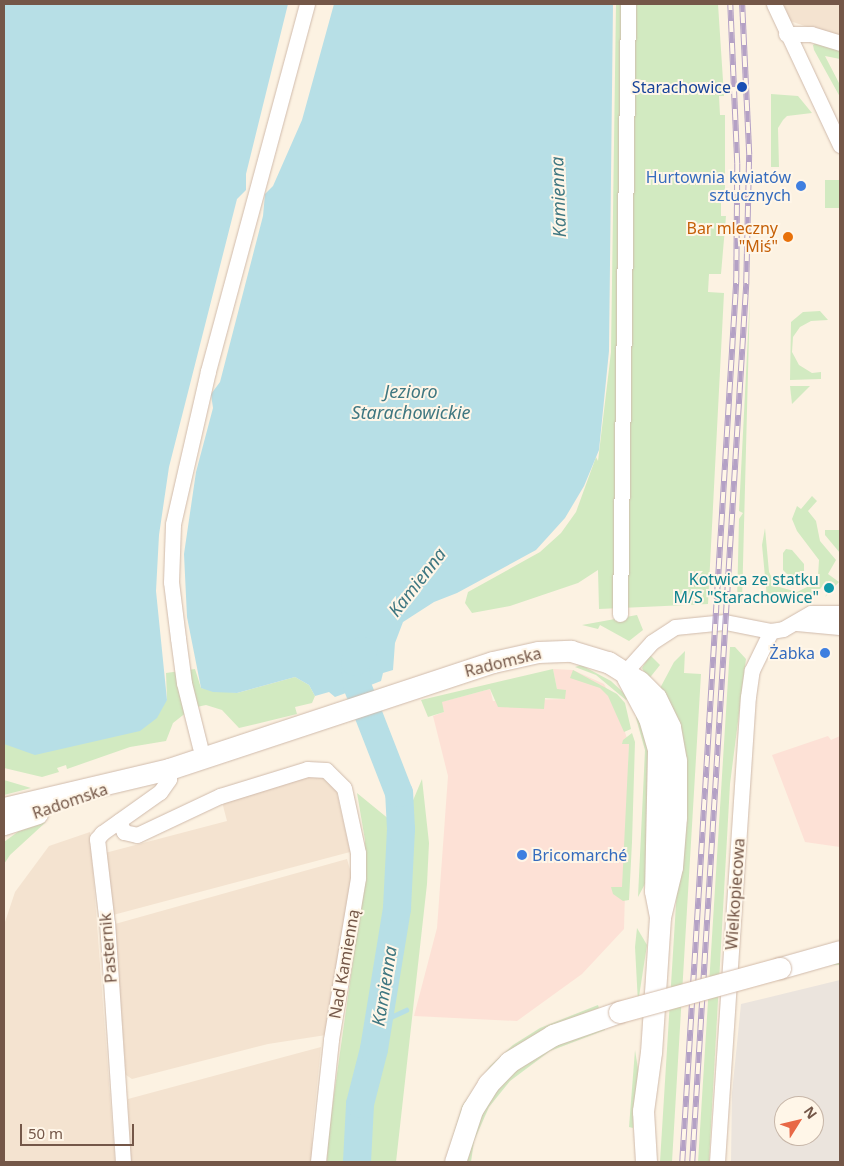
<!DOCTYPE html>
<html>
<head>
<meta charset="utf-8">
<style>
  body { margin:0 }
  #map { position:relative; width:844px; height:1166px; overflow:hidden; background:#fcf2e2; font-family:"Noto Sans",sans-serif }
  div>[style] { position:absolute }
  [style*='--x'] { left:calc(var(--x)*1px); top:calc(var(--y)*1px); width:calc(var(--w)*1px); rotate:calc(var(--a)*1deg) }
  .residential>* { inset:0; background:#f4e3d0 }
  .commercial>* { inset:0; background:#fde1d6 }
  .industrial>* { inset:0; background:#ebe4dd }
  .green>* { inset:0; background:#d2eac1; transform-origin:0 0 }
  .water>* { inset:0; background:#b7dfe6 }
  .stream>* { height:4.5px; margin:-2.25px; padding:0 2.25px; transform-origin:2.25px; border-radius:2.25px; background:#b7dfe6 }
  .river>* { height:28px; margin:-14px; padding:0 14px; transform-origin:14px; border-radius:14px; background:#b7dfe6 }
  .roads { filter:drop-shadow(0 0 1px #d0bbac) drop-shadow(0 0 1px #d0bbac) }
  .street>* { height:15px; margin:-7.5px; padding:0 7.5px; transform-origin:7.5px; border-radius:7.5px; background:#fff }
  .secondary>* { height:21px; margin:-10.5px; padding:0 10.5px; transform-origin:10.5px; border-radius:10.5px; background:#fff }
  .rail>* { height:5.5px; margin-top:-2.75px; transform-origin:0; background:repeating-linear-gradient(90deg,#fff6e8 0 11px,#b4a1c5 0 22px); box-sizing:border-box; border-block:1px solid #b4a1c5 }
  .bridges { filter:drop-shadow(0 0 1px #d3bba9) drop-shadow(0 0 1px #d3bba9) }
  .secondary-bridge>* { height:21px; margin:-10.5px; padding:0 10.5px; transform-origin:10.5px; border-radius:10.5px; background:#fff }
  .dots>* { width:14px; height:14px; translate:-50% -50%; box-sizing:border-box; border:2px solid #fff6e8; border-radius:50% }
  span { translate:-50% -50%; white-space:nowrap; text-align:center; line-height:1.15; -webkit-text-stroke:4px #fff6e8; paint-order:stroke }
  .transit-label { font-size:16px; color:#164399 }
  .right { translate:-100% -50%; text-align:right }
  .shop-label { font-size:16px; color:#366cbe }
  .left { translate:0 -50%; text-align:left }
  .food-label { font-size:16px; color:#c56008 }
  .culture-label { font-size:16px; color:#0d838f }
  .street-label { font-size:16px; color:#745748 }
  .water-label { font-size:18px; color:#3f7781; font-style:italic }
  .frame { position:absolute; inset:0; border:5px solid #745748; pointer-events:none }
  .north { position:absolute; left:774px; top:1096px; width:50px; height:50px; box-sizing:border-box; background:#fff6e8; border:1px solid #c7b6a8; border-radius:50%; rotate:54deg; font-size:14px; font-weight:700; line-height:20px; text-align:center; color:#745748 }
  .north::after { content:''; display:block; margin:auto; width:18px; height:22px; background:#e86846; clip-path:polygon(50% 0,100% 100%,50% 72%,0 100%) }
  .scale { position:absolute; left:20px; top:1124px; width:114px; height:22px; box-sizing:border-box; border:2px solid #745748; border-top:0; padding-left:6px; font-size:15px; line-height:18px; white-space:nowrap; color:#745748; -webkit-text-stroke:4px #fff6e8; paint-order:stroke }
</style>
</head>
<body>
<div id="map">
  <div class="residential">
    <div style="clip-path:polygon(784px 4px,840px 4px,840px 38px,790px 21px)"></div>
    <div style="clip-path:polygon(316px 773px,336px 789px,350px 852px,113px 915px,105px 853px,227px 821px,222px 802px)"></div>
    <div style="clip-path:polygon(90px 832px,115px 1162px,4px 1162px,4px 925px,15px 892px,49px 846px)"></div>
    <div style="clip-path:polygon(347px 859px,354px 883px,326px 1035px,268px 1044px,132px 1079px,126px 1075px,115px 924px)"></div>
    <div style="clip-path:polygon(321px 1047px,312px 1134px,312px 1162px,130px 1162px,128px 1099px)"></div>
  </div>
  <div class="commercial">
    <div style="clip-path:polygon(553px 669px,573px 670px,604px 684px,617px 709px,629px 744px,624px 929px,582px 974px,517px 1021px,414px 1016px,437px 928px,448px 776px,433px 716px,444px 712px,441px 702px,490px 689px,493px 701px,565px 699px,557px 689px)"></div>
    <div style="clip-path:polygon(828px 736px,831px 740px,840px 736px,840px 847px,805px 842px,772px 755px)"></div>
  </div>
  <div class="industrial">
    <div style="clip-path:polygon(evenodd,840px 980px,840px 1162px,731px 1162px,732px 1093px,741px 1004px,840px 980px,784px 1106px,814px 1106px,814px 1136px,784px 1136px,784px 1106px)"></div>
  </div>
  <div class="green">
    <div style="clip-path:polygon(616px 4px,718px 4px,724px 96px,719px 96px,720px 115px,725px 115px,725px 197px,721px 197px,721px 216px,726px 216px,721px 274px,709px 274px,708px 292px,724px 293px,708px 604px,599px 609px,598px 570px,578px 583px,510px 606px,472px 613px,465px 603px,468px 592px,540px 552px,561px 533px,576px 512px,596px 457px,598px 461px,611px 352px)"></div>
    <div style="clip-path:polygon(817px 42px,840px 48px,840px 59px,825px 56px,840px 85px,840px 97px,814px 50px,813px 45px)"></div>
    <div style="clip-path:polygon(771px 94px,798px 96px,812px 113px,787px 116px,783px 120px,778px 128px,779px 167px,771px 167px)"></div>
    <div style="left:825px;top:180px;width:15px;height:28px"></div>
    <div style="clip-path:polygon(750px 295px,742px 603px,737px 603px,739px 519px,743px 513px,739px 511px)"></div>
    <div style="clip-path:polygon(820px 311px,828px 320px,811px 321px,800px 327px,793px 337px,792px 352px,799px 365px,812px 373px,821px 372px,821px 379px,790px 380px,791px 322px,803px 312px)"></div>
    <div style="clip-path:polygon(790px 386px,810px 386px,792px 404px)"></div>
    <div style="clip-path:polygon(812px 496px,817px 501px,808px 511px,816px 521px,820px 541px,836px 560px,828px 574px,839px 582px,825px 597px,832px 585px,826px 581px,815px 596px,767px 598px,762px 545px,765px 528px,769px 572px,776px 586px,797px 592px,813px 584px,818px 576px,819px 560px,797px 531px,792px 519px,797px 506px,801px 509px)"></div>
    <div style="clip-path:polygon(825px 530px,840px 530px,840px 553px,825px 535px)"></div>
    <div style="clip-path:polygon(786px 549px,792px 550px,804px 564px,804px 571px,797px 577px,788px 575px,783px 570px,783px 553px)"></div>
    <div style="clip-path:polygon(637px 615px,643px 630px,629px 641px,600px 625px,598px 629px,582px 625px)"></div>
    <div style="clip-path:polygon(730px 647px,735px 647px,746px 659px,730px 784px,709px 1162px,698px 1162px)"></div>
    <div style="clip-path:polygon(685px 651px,684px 673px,701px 674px,672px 1162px,660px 1162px,684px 775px,658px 692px,674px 662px)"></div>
    <div style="clip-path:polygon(650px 655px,660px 665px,648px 680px,642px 668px)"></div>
    <div style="clip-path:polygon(581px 665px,611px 681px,629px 698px,626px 700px,596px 675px,575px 667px)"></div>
    <div style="clip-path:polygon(195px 669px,201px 688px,237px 693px,295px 677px,309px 685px,315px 696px,312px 703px,295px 707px,297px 714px,239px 728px,222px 710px,206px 705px,192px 708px,173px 723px,166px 741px,130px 747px,67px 769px,66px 765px,57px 768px,59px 772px,42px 777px,4px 768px,4px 744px,167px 700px,166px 673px)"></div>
    <div style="clip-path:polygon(553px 669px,557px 689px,566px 690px,565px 699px,545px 698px,544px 709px,498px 707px,490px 689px,442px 702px,444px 712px,428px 717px,421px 700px)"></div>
    <div style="clip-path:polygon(573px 670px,617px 694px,625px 703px,631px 729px,624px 732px,608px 696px,600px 688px,570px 678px)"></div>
    <div style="clip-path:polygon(638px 710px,649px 737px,646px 882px,638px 897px,645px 750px,636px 718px)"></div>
    <div style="clip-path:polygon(632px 733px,635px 742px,632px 842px,629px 900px,623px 901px,613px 894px,611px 887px,622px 887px,629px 744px,622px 744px,623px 740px)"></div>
    <div style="clip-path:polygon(422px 779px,429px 843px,427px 884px,396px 1162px,327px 1162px,328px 1137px,364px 883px,365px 840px,357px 793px,401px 829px)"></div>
    <div style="clip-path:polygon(4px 780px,31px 788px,4px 795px)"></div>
    <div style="clip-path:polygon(46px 822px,10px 855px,4px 864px,4px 842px,19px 831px)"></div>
    <div style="clip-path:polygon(637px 928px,647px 945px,638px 1003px,635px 947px)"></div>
    <div style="left:840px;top:961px;width:4px;height:64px;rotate:90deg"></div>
    <div style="clip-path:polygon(598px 1005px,599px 1008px,546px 1028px,506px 1053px,445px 1162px,462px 1106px,490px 1066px,513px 1045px,540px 1028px)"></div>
    <div style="clip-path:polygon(604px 1026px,605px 1030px,550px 1051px,510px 1081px,489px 1107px,474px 1141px,471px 1162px,466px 1162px,477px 1122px,486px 1104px,509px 1076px,558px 1042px)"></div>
    <div style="clip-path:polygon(635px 1050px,639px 1075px,633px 1128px,629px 1127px)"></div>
  </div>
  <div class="water">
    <div style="clip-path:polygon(4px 4px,288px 4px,246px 174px,246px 190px,237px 199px,169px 467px,159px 535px,156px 591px,167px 700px,157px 718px,140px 731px,35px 755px,4px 744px)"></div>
    <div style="clip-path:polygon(334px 4px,613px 4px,609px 351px,599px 450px,584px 486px,565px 518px,536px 550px,457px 593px,434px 602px,403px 622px,395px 643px,393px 670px,383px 673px,381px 681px,363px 688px,357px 685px,354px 690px,335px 697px,329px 692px,315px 696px,309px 685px,295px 677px,237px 693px,213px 692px,201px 688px,187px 617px,184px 554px,196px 472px,213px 408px,211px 394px,220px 382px,263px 216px,265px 194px,273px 186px,302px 120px)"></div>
  </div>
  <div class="stream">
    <div style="--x:378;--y:1023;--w:31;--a:-25"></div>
  </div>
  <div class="river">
    <div style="--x:357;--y:1162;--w:58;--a:-87"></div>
    <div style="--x:360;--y:1104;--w:57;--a:-75.7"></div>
    <div style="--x:374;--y:1049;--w:143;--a:-80.7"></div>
    <div style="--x:397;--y:908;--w:79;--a:-87.1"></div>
    <div style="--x:401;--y:829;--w:36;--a:-93"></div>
    <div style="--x:399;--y:793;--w:116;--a:-111.3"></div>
    <div style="--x:357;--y:685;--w:23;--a:-95"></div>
    <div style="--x:355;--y:662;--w:14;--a:-54"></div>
  </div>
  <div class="roads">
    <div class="street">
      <div style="--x:774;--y:4;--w:156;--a:64.9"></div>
      <div style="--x:786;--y:34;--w:25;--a:0"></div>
      <div style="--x:811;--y:34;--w:30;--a:17"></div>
      <div style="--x:620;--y:614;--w:610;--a:-89.25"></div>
      <div style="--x:796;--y:623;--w:44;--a:5.2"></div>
      <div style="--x:625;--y:672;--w:40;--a:-48"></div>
      <div style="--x:652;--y:642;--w:27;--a:-33"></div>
      <div style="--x:675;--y:627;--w:50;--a:-5.7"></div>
      <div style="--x:725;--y:622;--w:47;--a:11.1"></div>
      <div style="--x:771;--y:631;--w:12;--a:-9"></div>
      <div style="--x:783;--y:629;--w:32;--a:-30"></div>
      <div style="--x:811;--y:613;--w:29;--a:0"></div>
      <div style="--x:200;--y:747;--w:66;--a:-104"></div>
      <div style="--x:184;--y:683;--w:45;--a:-97.6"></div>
      <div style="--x:178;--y:638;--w:56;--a:-97.1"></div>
      <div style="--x:171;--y:582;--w:58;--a:-88"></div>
      <div style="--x:173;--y:524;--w:157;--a:-77.1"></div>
      <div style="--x:208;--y:371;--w:380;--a:-74.9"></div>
      <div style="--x:119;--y:821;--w:12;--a:66"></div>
      <div style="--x:124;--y:832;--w:13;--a:13"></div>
      <div style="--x:137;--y:835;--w:92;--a:-25.2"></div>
      <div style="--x:220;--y:796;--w:91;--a:-17.2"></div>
      <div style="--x:307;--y:769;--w:19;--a:3"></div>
      <div style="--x:326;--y:770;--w:25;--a:45"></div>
      <div style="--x:344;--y:788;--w:66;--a:77.8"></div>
      <div style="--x:358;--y:853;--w:25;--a:90"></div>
      <div style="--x:358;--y:878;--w:164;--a:99.5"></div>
      <div style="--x:331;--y:1040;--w:123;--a:96.1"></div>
      <div style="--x:123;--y:1162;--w:239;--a:-93.8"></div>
      <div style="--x:107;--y:924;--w:86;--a:-96.7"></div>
      <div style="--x:97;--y:839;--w:8;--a:-50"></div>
      <div style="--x:102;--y:833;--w:71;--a:-35.3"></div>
      <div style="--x:160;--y:792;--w:16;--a:-55"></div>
      <div style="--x:169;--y:779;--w:10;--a:-90"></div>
      <div style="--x:717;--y:1162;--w:466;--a:-86.2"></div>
      <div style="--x:748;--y:697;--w:27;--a:-82"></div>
      <div style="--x:752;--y:670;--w:43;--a:-64"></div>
    </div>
    <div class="secondary">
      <div style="--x:627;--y:677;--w:47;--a:61.8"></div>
      <div style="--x:649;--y:718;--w:33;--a:74"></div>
      <div style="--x:658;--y:750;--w:141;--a:91.2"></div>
      <div style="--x:655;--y:891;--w:26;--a:79"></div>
      <div style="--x:660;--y:917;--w:135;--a:93.8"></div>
      <div style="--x:651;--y:1052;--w:60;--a:97.7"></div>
      <div style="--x:643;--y:1111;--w:51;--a:86.6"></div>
      <div style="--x:4;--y:808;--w:170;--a:-13.3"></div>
      <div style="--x:169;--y:769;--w:341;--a:-18.3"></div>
      <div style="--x:493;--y:662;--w:46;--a:-12.5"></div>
      <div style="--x:538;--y:652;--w:33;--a:-2"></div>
      <div style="--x:571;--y:651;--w:39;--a:17"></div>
      <div style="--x:608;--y:662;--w:36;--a:32"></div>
      <div style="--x:639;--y:681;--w:24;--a:45"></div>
      <div style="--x:656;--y:698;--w:32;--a:64"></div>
      <div style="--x:670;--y:727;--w:34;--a:80"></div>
      <div style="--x:676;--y:760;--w:57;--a:90"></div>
      <div style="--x:676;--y:817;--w:50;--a:94.6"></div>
      <div style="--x:672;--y:867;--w:51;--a:103.5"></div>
      <div style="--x:4;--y:824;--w:35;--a:-18"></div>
      <div style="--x:780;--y:968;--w:62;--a:-15.8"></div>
      <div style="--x:455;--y:1162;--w:55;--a:-71.9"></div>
      <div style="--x:472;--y:1110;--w:31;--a:-58"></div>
      <div style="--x:488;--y:1084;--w:30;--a:-46"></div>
      <div style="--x:509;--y:1062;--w:52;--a:-31.5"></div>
      <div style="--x:553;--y:1035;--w:70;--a:-19.2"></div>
    </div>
  </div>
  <div class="rail">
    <div style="--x:682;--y:1162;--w:882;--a:-86.49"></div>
    <div style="--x:736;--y:282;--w:118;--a:-89.5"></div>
    <div style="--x:737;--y:164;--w:160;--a:-92.5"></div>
    <div style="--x:692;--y:1162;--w:881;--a:-86.48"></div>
    <div style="--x:746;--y:283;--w:128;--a:-88.7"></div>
    <div style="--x:749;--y:155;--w:151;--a:-92.7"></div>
  </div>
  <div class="bridges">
    <div class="secondary-bridge">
      <div style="--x:619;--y:1012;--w:167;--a:-15.3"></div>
    </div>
  </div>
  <div class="dots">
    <div style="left:742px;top:87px;background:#1a4fb4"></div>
    <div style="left:801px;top:186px;background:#3f7fe0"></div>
    <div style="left:788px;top:237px;background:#e8710a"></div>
    <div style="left:829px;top:588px;background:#0f9aa8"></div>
    <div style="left:825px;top:653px;background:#3f7fe0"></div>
    <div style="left:522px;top:855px;background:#3f7fe0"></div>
  </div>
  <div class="transit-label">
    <span class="right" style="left:731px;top:87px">Starachowice</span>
  </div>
  <div class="shop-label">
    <span class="right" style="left:791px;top:186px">Hurtownia kwiatów<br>sztucznych</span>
    <span class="right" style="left:815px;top:653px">Żabka</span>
    <span class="left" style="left:532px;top:855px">Bricomarché</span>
  </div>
  <div class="food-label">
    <span class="right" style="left:778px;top:237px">Bar mleczny<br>"Miś"</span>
  </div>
  <div class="culture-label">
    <span class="right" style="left:819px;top:588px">Kotwica ze statku<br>M/S "Starachowice"</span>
  </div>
  <div class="street-label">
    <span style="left:503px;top:662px;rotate:-14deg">Radomska</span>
    <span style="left:70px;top:801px;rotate:-19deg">Radomska</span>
    <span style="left:735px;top:894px;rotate:-86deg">Wielkopiecowa</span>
    <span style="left:108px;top:948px;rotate:-95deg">Pasternik</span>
    <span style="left:344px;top:964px;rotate:-80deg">Nad Kamienną</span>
  </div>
  <div class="water-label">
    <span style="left:558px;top:197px;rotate:-92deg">Kamienna</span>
    <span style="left:411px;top:402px">Jezioro<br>Starachowickie</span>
    <span style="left:417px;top:582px;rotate:-52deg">Kamienna</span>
    <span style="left:384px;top:986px;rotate:-81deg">Kamienna</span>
  </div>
  <div class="frame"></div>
  <div class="north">N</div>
  <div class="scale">50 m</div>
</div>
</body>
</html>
